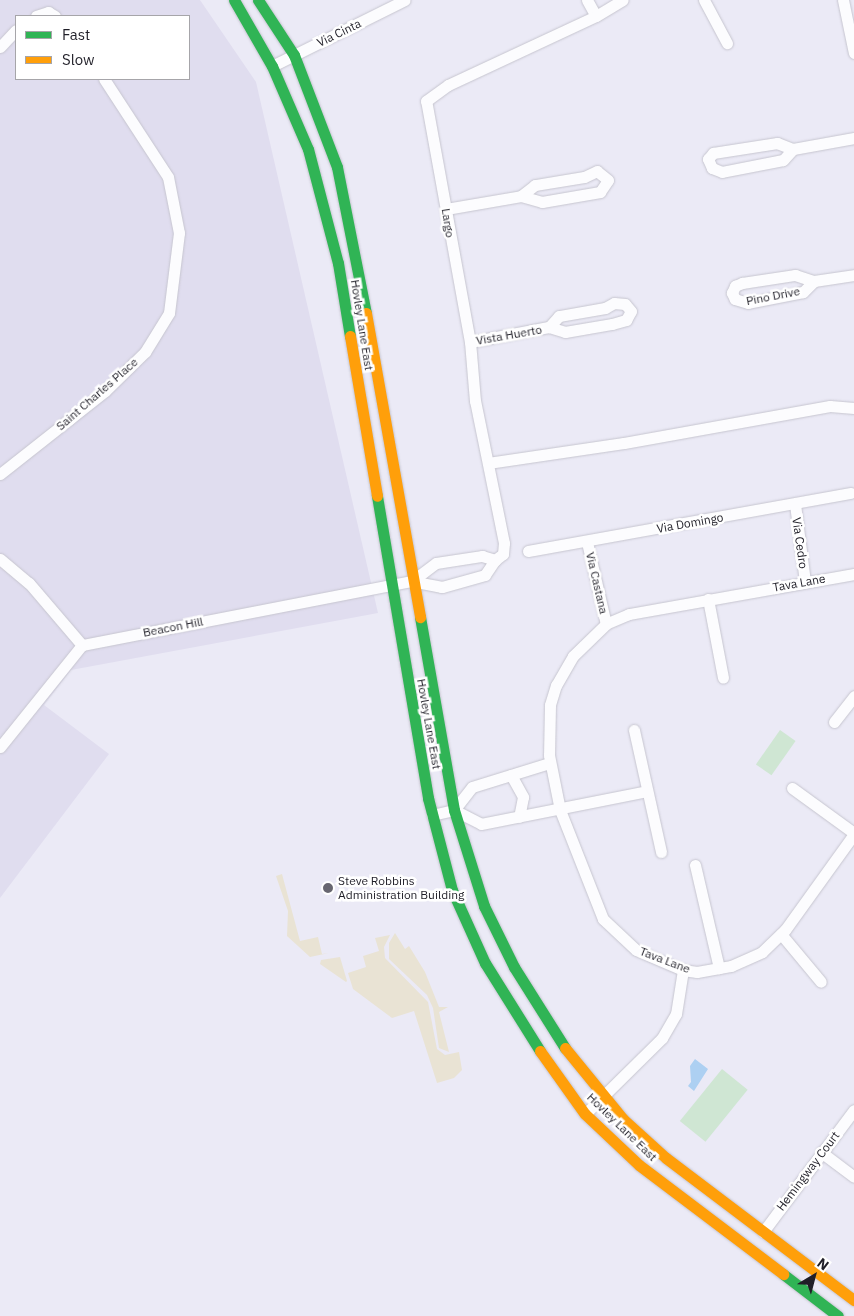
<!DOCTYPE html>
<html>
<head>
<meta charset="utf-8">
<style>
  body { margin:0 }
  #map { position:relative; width:854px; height:1316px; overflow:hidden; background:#ebeaf6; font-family:"IBM Plex Sans",sans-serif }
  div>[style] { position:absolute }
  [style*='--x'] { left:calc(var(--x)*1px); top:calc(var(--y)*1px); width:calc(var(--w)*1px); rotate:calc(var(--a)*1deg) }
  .commercial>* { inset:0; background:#e0ddef }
  .green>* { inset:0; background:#cfe6d3; transform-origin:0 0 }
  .sand>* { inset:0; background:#e9e3d4 }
  .water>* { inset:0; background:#add0f2 }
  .roads { filter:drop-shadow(0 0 1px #c6c5cf) drop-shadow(0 0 1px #c6c5cf) }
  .street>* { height:11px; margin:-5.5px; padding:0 5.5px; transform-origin:5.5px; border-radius:5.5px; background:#fcfcfe }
  .fast>* { height:11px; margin:-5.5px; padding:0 5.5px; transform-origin:5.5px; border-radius:5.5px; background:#30b455 }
  .slow>* { height:11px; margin:-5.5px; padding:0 5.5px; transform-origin:5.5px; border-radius:5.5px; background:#ff9f0a }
  .dots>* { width:14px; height:14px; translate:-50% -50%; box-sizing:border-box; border:2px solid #fff; border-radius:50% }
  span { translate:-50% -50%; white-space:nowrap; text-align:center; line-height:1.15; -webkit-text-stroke:5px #fff; paint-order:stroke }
  .street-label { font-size:12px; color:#201f28 }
  .poi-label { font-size:12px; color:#201f28 }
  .left { translate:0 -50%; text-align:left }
  .legend { position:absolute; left:15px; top:15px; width:175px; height:65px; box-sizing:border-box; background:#fff; border:1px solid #a6a5a9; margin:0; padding:6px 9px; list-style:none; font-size:15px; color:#201f28 }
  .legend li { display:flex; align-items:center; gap:10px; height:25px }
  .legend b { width:25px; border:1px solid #a6a5a9 }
  .north { position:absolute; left:789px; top:1251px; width:50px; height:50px; -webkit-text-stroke:4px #fff; paint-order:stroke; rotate:37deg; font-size:14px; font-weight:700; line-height:20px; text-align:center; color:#201f28 }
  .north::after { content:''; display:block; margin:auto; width:18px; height:22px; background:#201f28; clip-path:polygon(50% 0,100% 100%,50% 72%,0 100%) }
</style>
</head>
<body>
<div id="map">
  <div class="commercial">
    <div style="clip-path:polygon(evenodd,0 0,200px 0,256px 82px,378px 613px,71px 670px,44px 705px,109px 754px,0 898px,0 0,16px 16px,189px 16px,189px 79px,16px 79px,16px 16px)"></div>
  </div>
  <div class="green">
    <div style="left:780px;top:730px;width:19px;height:42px;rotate:35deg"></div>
    <div style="left:722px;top:1069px;width:33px;height:67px;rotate:39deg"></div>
  </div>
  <div class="sand">
    <div style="clip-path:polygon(282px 874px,300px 941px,318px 937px,322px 954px,329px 953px,310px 957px,287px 936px,288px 911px,276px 876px)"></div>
    <div style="clip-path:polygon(395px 933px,405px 949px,409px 946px,425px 972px,439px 1007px,448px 1007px,439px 1012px,449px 1052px,439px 1048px,433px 1008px,427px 995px,389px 959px,389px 943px)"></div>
    <div style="clip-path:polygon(390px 935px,384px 947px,385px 958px,428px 1002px,437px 1049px,445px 1055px,459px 1052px,462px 1070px,454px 1078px,437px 1083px,414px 1011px,392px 1018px,353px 989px,348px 973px,366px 967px,363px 956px,379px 951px,375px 938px)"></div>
    <div style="clip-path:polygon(340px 957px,347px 981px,346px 982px,320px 964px,321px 960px)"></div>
  </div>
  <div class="water">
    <div style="clip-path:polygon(695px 1059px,708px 1069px,694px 1091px,688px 1086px,691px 1082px,690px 1066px)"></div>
  </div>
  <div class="roads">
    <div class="street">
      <div style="--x:587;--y:0;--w:18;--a:61"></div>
      <div style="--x:704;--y:0;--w:49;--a:61.9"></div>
      <div style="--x:843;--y:0;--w:54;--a:78.3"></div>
      <div style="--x:36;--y:16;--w:13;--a:-18"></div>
      <div style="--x:48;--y:12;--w:8;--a:30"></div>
      <div style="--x:0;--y:47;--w:23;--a:-47"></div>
      <div style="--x:272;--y:66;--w:148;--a:-26.4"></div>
      <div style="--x:793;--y:149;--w:15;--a:132"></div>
      <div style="--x:783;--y:160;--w:62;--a:168.9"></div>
      <div style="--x:722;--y:172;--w:11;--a:-158"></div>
      <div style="--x:712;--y:168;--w:10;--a:-114"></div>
      <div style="--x:708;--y:159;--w:8;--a:-50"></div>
      <div style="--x:713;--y:153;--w:65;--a:-8.9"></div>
      <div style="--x:777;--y:143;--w:17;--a:21"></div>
      <div style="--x:793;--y:149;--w:62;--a:-10.2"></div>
      <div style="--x:446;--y:209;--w:76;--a:-9.8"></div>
      <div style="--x:521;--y:196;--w:22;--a:16"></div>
      <div style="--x:542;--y:202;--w:59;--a:-9.8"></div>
      <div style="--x:600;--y:192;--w:14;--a:-56"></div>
      <div style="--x:608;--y:180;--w:14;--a:-141"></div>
      <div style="--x:597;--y:171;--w:14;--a:155"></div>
      <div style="--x:584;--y:177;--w:50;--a:170.7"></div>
      <div style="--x:535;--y:185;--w:18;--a:142"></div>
      <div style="--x:814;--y:281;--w:16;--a:135"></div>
      <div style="--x:803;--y:292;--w:56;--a:168.7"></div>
      <div style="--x:748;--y:303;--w:14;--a:-163"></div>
      <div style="--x:735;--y:299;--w:7;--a:-117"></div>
      <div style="--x:732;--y:293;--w:8;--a:-67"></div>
      <div style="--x:735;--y:286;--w:8;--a:-23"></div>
      <div style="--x:742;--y:283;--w:54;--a:-8.6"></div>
      <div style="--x:795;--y:275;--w:20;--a:18"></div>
      <div style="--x:814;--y:281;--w:40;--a:-8.5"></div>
      <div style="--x:470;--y:342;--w:80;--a:-10.8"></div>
      <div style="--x:549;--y:327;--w:17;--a:17"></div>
      <div style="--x:565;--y:332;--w:48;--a:-9.7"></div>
      <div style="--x:612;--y:324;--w:15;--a:-16"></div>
      <div style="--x:626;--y:320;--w:10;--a:-61"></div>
      <div style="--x:631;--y:311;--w:9;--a:-131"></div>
      <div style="--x:625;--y:304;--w:11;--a:-175"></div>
      <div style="--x:614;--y:303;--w:10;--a:151"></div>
      <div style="--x:605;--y:308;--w:47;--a:170.1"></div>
      <div style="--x:559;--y:316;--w:15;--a:132"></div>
      <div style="--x:488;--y:463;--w:137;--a:-8.4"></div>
      <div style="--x:624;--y:443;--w:209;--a:-10.2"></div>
      <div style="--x:830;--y:406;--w:24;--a:5"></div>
      <div style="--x:0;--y:474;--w:134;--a:-38.3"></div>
      <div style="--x:105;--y:391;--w:56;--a:-44.3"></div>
      <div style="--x:145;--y:352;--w:46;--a:-58.4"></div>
      <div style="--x:169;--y:313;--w:81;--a:-82.9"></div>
      <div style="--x:179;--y:233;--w:57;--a:-101.1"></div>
      <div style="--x:168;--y:177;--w:117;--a:-123.1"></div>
      <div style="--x:795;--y:504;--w:79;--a:82.7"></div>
      <div style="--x:587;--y:542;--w:84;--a:77"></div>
      <div style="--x:528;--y:551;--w:328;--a:-10.2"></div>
      <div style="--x:482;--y:556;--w:14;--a:17"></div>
      <div style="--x:495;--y:560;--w:18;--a:124"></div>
      <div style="--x:485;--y:575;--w:45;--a:164.4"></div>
      <div style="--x:442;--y:587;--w:31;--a:-169"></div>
      <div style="--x:412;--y:581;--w:30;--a:-37"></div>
      <div style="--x:436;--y:563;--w:47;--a:-8.7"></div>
      <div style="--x:0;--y:559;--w:38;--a:40"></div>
      <div style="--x:29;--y:583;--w:82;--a:49.5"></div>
      <div style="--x:495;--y:560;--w:10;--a:-37"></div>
      <div style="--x:503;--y:554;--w:11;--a:-85"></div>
      <div style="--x:504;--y:543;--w:145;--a:-101.5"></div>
      <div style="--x:475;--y:401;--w:59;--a:-94.8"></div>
      <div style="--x:470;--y:342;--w:245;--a:-100.3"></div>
      <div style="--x:426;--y:101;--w:27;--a:-36"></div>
      <div style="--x:448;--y:85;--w:163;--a:-25"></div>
      <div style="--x:596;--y:16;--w:31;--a:-31"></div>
      <div style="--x:854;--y:574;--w:229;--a:169.9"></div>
      <div style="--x:629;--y:614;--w:25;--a:157"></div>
      <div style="--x:606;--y:624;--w:46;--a:135.9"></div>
      <div style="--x:573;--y:656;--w:34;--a:120"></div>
      <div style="--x:556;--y:685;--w:21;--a:107"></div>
      <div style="--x:550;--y:705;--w:50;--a:91.1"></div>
      <div style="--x:549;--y:755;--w:56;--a:78.7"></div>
      <div style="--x:560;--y:810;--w:117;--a:68.5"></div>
      <div style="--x:603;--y:919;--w:45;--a:43.2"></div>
      <div style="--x:636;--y:950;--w:51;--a:23.1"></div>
      <div style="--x:683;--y:970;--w:14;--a:8"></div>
      <div style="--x:697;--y:972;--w:35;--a:-10"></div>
      <div style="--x:731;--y:966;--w:34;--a:-24"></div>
      <div style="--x:762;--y:952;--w:32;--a:-44"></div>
      <div style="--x:785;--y:930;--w:118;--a:-54.3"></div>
      <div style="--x:708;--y:599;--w:80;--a:79.2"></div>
      <div style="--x:834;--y:722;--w:33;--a:-52"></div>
      <div style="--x:634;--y:730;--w:125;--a:77.5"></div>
      <div style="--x:0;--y:747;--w:131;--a:-51.2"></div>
      <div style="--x:82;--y:645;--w:336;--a:-11"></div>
      <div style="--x:511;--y:775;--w:25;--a:61"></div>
      <div style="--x:523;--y:797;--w:20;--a:101"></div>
      <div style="--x:792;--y:788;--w:77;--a:36"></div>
      <div style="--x:454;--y:810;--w:29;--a:-52"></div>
      <div style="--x:472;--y:787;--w:81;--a:-17.3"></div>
      <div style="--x:432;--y:815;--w:23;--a:-13"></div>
      <div style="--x:454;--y:810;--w:30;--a:27"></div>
      <div style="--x:481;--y:824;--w:169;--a:-11.2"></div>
      <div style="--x:695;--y:865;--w:106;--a:76.9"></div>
      <div style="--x:781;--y:934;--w:62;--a:50.2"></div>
      <div style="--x:585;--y:1114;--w:108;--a:-44.6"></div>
      <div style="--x:662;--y:1038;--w:28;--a:-60"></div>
      <div style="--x:676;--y:1014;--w:45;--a:-81"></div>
      <div style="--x:821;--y:1152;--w:41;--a:37.1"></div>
      <div style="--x:763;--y:1232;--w:152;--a:-53.3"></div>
    </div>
    <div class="fast">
      <div style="--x:234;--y:0;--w:76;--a:60.1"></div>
      <div style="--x:272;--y:66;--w:90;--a:66.6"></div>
      <div style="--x:308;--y:149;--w:118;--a:75.3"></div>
      <div style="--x:338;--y:263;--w:74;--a:80.7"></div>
      <div style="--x:258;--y:0;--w:66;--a:56.8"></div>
      <div style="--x:294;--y:55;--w:120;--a:69"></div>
      <div style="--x:337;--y:167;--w:149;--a:78.8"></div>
      <div style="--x:377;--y:496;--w:306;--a:80.4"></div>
      <div style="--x:428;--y:798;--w:95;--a:75.4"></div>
      <div style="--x:452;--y:890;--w:80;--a:65.7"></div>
      <div style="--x:485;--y:963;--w:104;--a:58"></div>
      <div style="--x:420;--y:617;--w:196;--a:80"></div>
      <div style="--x:454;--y:810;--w:101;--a:72.6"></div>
      <div style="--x:484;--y:906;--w:68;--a:63.8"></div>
      <div style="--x:514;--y:967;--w:96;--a:57.8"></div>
      <div style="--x:783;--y:1274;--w:69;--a:37.4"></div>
    </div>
    <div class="slow">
      <div style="--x:366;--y:313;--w:309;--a:79.9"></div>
      <div style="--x:350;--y:336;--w:162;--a:80.4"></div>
      <div style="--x:565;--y:1048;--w:92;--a:50.8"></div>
      <div style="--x:623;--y:1119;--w:58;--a:42.2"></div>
      <div style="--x:666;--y:1158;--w:236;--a:37.1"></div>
      <div style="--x:540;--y:1051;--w:77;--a:54.5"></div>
      <div style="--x:585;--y:1114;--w:74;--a:43.4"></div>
      <div style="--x:639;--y:1165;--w:181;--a:37.1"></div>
    </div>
  </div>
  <div class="dots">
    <div style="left:328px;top:888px;background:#676670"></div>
  </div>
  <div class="street-label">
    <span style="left:339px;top:33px;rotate:-26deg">Via Cinta</span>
    <span style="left:448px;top:223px;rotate:81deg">Largo</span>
    <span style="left:773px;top:296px;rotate:-11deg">Pino Drive</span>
    <span style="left:362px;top:325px;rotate:81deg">Hovley Lane East</span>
    <span style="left:509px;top:335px;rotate:-10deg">Vista Huerto</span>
    <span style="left:97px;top:394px;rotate:-41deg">Saint Charles Place</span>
    <span style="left:690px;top:523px;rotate:-10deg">Via Domingo</span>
    <span style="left:800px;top:543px;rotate:82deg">Via Cedro</span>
    <span style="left:597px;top:583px;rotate:77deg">Via Castana</span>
    <span style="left:799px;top:583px;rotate:-10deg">Tava Lane</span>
    <span style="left:173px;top:627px;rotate:-11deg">Beacon Hill</span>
    <span style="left:429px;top:724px;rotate:80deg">Hovley Lane East</span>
    <span style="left:665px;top:960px;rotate:21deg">Tava Lane</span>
    <span style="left:622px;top:1127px;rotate:44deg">Hovley Lane East</span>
    <span style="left:808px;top:1171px;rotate:-53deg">Hemingway Court</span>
  </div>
  <div class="poi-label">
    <span class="left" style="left:338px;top:888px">Steve Robbins<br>Administration Building</span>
  </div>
  <ul class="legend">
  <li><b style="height:6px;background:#30b455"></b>Fast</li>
  <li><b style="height:6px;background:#ff9f0a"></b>Slow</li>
  </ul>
  <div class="north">N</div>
</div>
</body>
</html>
